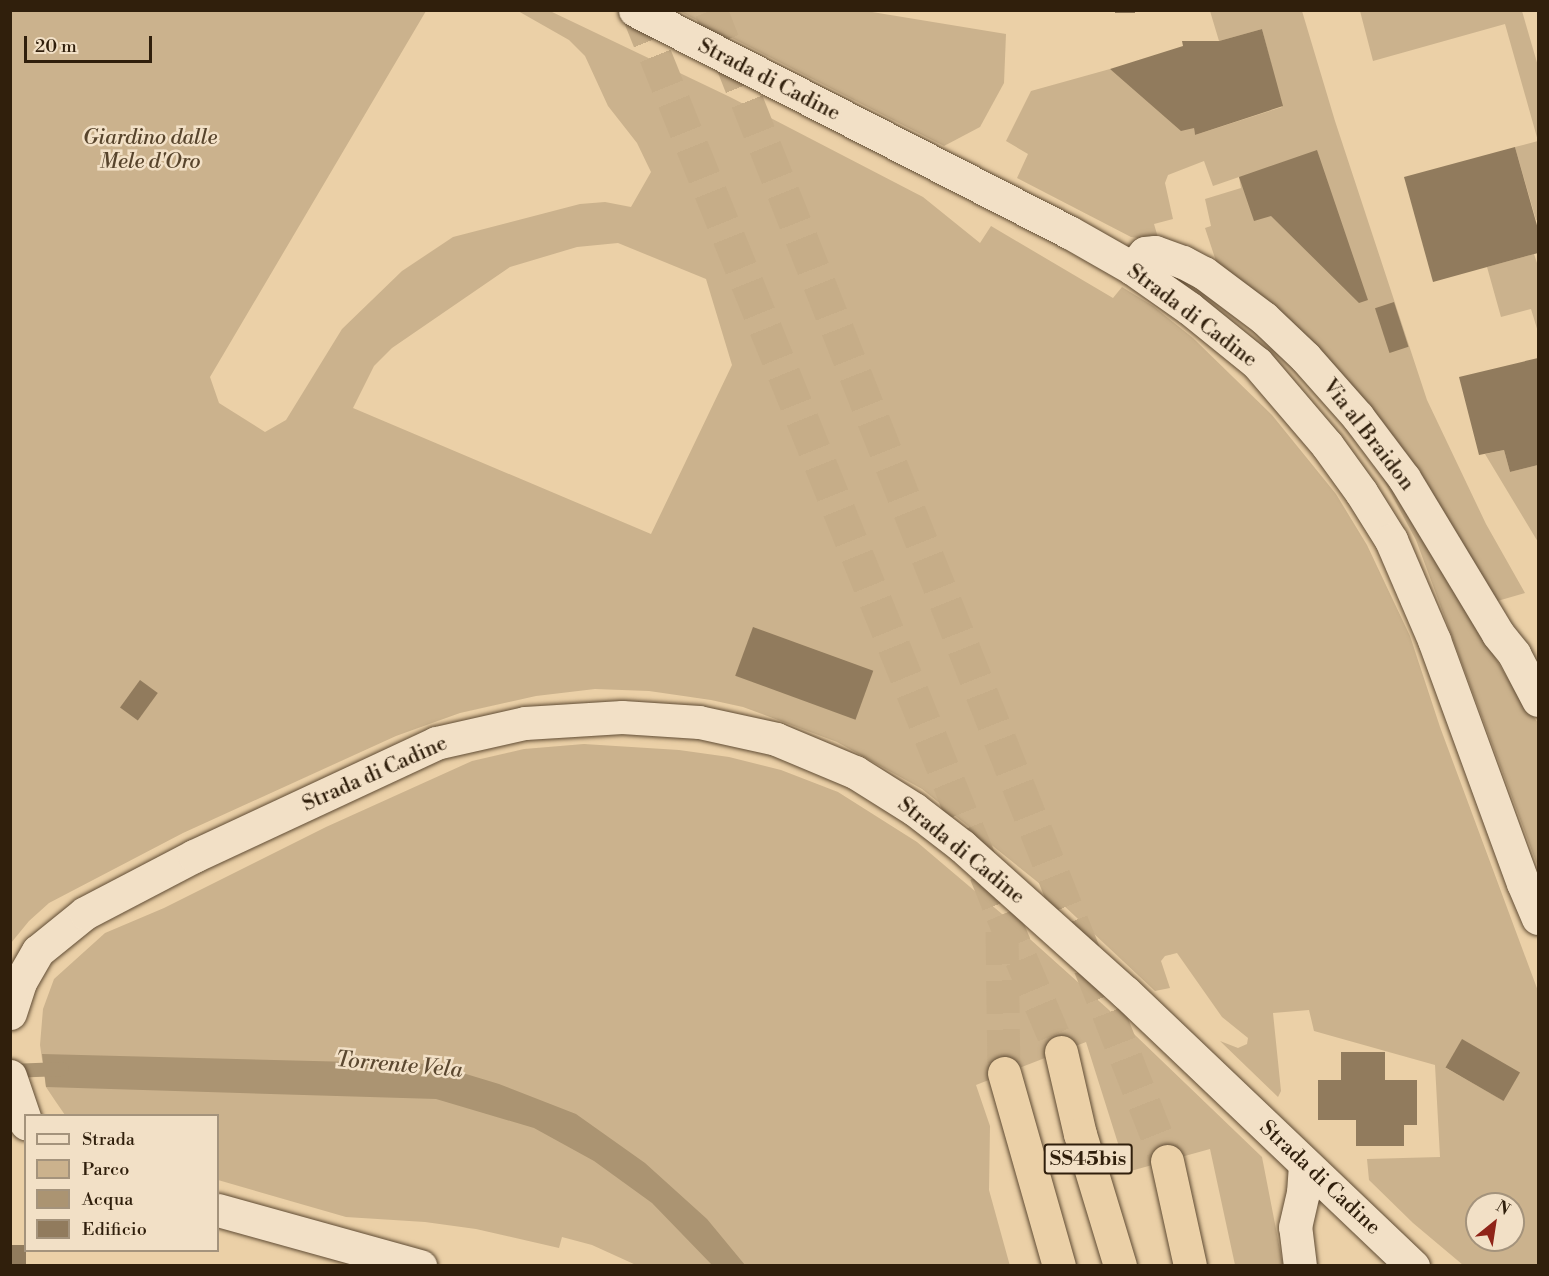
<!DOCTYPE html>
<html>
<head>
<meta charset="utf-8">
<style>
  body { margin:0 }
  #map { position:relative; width:1549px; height:1276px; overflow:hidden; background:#ebd0a7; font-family:"Libre Bodoni",serif }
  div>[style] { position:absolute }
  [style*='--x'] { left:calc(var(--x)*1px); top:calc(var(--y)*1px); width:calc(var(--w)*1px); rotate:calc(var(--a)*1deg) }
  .green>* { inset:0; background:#cbb28d }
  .water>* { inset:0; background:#ab9472 }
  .stream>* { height:14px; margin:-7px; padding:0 7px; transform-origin:7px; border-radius:7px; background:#ab9472 }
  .building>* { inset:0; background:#917b5d; transform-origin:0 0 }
  .highway-tunnel>* { height:33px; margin-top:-16.5px; transform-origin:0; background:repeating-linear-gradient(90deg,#c6ad88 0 33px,transparent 0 49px) }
  .roads { filter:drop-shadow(0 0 2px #5f4b33) drop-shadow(0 0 2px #5f4b33) }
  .minor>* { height:33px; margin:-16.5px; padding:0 16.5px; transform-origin:16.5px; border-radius:16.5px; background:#f2e0c6 }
  .highway>* { height:33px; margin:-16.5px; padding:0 16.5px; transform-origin:16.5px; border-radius:16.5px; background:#ebd0a7 }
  span { translate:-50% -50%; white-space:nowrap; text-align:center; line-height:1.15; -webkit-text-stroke:5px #f2e0c6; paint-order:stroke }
  .shield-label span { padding:2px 4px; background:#f2e0c6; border:2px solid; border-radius:4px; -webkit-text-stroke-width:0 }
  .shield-label { font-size:20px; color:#301f0c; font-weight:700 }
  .street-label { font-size:21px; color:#301f0c }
  .park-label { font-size:21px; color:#57442c; font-style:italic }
  .water-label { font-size:22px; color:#5b4830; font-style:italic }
  .frame { position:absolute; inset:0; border:12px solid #301f0c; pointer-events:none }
  .legend { position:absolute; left:24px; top:1114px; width:195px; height:138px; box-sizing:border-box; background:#f2e0c6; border:2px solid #a4937c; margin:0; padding:8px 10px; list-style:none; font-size:18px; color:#301f0c }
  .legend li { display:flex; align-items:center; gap:12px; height:30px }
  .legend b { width:30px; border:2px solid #a4937c }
  .north { position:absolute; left:1465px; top:1192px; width:60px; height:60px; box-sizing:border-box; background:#f2e0c6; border:2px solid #a4937c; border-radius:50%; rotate:30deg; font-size:16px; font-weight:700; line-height:24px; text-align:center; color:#301f0c }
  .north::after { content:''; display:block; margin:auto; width:21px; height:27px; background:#8f2418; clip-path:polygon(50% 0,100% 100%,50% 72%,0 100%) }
  .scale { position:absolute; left:24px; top:36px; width:128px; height:27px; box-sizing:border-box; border:3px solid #301f0c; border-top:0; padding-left:8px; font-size:18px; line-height:21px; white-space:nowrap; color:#301f0c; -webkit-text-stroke:4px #f2e0c6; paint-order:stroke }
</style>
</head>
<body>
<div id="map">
  <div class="green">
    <div style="clip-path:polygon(evenodd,11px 11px,426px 11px,210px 377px,219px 403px,265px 432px,286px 420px,342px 329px,402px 271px,453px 237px,580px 204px,605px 202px,631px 207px,651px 172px,637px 143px,608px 106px,585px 56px,569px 40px,518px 11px,550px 11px,730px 97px,923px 197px,980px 243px,991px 226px,1113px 298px,1122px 287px,1153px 306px,1193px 338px,1272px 415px,1336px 494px,1367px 545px,1410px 636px,1440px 727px,1538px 991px,1538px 1265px,1463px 1265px,1413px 1223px,1369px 1180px,1367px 1159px,1440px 1157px,1435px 1065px,1314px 1031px,1309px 1010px,1273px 1013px,1281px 1091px,1278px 1097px,1220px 1041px,1238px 1048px,1247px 1044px,1248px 1038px,1222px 1017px,1177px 953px,1165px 956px,1161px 961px,1170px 988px,1155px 991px,1045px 888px,922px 789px,837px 742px,743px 707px,711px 700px,649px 691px,595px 689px,536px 696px,460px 713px,396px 736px,183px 833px,49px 903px,29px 921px,11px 943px,11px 11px,618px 243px,706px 279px,732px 365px,651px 534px,353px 408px,374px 366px,392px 348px,510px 267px,577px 247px,618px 243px,11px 11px,1462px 1040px,1504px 1101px,1446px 1068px,1462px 1040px,11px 11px,1477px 1204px,1513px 1204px,1513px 1240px,1477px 1240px,1477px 1204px)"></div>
    <div style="clip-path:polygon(679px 11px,866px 11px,1006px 34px,1004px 83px,980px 127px,944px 146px)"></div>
    <div style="clip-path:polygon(1210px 11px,1302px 11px,1335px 121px,1427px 400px,1486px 524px,1525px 593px,1494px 602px,1219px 270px,1205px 228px,1211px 226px,1205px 199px,1241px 188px,1239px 177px,1213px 186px,1204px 161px,1168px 175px,1165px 183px,1173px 219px,1154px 224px,1159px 241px,1131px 237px,1017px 178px,1028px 154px,1006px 141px,1031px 91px,1110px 69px,1194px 128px,1195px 135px,1282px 107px,1262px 29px,1219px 41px)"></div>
    <div style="clip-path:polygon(1360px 11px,1522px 11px,1538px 66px,1538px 220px,1536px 220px,1515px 147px,1538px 141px,1505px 24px,1373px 61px)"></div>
    <div style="clip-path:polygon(1534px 254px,1538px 266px,1538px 332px,1531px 309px,1501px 317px,1487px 267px)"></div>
    <div style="clip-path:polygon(1504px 450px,1510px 472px,1538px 465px,1538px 542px,1485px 454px)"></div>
    <div style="clip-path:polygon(1380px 473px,1403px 502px,1515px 691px,1538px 723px,1538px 867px,1416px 540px)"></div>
    <div style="clip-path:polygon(584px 744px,679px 750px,729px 757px,781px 770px,838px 792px,917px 842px,1002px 914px,1109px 1010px,1262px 1157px,1283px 1265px,1235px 1265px,1210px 1149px,1127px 1172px,1086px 1042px,976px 1085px,990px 1126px,989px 1190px,1010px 1266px,636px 1265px,592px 1245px,562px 1237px,559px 1248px,476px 1229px,425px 1222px,346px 1217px,218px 1180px,218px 1116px,65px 1115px,56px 1102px,46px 1087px,40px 1045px,43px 1009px,54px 979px,105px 933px,164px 908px,326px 827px,472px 761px,524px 749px)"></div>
  </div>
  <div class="water">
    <div style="clip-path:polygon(42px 1054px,433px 1064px,499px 1084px,576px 1114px,645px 1163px,707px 1219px,745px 1265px,712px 1265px,652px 1203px,594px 1161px,534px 1128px,436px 1099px,46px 1087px)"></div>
  </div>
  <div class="stream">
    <div style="--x:10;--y:1071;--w:52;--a:-2.2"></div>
  </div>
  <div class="building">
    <div style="left:1115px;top:10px;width:20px;height:3px"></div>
    <div style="clip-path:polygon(1262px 29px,1283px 106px,1195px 135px,1194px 128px,1181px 131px,1110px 69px,1183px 46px,1182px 41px,1219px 41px)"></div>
    <div style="clip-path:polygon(1515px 147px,1538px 229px,1538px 253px,1433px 282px,1404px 177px)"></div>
    <div style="clip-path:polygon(1317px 150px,1368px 300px,1359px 303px,1271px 216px,1254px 221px,1239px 177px)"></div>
    <div style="left:1394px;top:302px;width:47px;height:20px;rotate:72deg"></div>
    <div style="clip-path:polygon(1538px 358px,1538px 465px,1510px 472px,1504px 450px,1479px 455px,1459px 377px)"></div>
    <div style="left:753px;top:627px;width:128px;height:52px;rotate:20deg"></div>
    <div style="left:140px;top:680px;width:22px;height:34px;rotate:36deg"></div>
    <div style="left:1462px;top:1039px;width:67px;height:33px;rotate:30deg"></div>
    <div style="clip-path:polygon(1341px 1052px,1385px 1052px,1385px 1080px,1417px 1080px,1417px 1125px,1404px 1125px,1404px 1146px,1356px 1146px,1356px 1120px,1318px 1120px,1318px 1080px,1341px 1080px)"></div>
    <div style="left:10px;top:1245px;width:16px;height:21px"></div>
  </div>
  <div class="highway-tunnel">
    <div style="--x:637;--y:10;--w:975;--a:68.01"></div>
    <div style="--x:1002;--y:914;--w:150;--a:66.9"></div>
    <div style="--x:711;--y:10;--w:1238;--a:68.39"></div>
    <div style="--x:1002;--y:931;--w:142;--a:89.2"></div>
  </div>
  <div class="roads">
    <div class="minor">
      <div style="--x:635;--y:10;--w:487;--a:27.1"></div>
      <div style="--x:1069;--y:232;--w:73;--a:29.7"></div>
      <div style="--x:1132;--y:268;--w:70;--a:35.1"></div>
      <div style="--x:1189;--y:308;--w:87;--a:39"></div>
      <div style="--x:1257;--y:363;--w:108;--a:49.5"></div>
      <div style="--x:1327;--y:445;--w:58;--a:54.1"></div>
      <div style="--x:1361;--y:492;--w:57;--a:58"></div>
      <div style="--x:1391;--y:540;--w:109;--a:66.7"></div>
      <div style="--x:1434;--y:640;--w:259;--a:69.9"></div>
      <div style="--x:1523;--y:883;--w:38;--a:67"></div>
      <div style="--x:1132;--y:268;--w:20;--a:-49"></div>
      <div style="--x:1145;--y:253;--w:10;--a:-6"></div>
      <div style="--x:1155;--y:252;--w:30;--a:20"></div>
      <div style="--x:1183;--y:262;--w:24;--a:28"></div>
      <div style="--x:1204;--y:273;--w:75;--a:36.9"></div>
      <div style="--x:1264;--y:318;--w:57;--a:43.6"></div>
      <div style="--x:1305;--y:357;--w:80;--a:48.5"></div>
      <div style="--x:1358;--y:417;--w:76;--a:53"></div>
      <div style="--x:1404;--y:478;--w:182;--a:58.9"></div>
      <div style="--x:1498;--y:634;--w:26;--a:51"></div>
      <div style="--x:1514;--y:654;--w:52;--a:62.4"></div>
      <div style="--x:10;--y:1013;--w:33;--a:-72"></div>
      <div style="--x:20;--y:982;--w:36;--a:-60"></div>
      <div style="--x:38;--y:951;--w:60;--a:-39"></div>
      <div style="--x:85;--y:913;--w:123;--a:-27.6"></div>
      <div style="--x:194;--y:856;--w:267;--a:-25"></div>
      <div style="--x:436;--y:743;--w:91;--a:-12.7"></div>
      <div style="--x:525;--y:723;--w:97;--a:-3.5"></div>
      <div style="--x:622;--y:717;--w:77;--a:3.7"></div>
      <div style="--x:699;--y:722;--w:79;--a:12.4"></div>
      <div style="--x:776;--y:739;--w:86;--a:22.7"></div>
      <div style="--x:855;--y:772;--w:70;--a:32.1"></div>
      <div style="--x:914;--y:809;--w:61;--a:37.6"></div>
      <div style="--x:962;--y:846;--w:219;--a:41.9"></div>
      <div style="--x:1125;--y:992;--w:398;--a:43.6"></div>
      <div style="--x:10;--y:1076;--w:50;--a:71.2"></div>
      <div style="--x:218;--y:1210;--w:210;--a:15.5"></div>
      <div style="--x:1300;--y:1266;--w:39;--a:-97"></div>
      <div style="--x:1295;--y:1227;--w:35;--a:-77"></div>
      <div style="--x:1303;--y:1193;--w:29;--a:-86"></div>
    </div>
    <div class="highway">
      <div style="--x:1061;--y:1052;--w:84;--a:77"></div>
      <div style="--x:1080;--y:1134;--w:138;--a:73.1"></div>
      <div style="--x:1004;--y:1073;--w:201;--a:74.1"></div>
      <div style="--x:1167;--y:1161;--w:107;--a:77.6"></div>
    </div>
  </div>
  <div class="shield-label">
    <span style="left:1088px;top:1159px">SS45bis</span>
  </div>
  <div class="street-label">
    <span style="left:769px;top:80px;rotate:27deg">Strada di Cadine</span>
    <span style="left:1192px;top:316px;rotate:37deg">Strada di Cadine</span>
    <span style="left:1368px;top:435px;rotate:52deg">Via al Braidon</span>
    <span style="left:375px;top:774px;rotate:-24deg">Strada di Cadine</span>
    <span style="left:961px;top:851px;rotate:39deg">Strada di Cadine</span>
    <span style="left:1320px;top:1178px;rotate:43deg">Strada di Cadine</span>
  </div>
  <div class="park-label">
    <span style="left:150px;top:150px">Giardino dalle<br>Mele d'Oro</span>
  </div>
  <div class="water-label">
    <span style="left:399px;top:1065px;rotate:5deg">Torrente Vela</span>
  </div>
  <div class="frame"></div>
  <ul class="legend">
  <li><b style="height:8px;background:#f2e0c6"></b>Strada</li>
  <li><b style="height:16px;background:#cbb28d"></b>Parco</li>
  <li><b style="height:16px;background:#ab9472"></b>Acqua</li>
  <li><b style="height:16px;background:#917b5d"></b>Edificio</li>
  </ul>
  <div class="north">N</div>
  <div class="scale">20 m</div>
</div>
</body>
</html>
